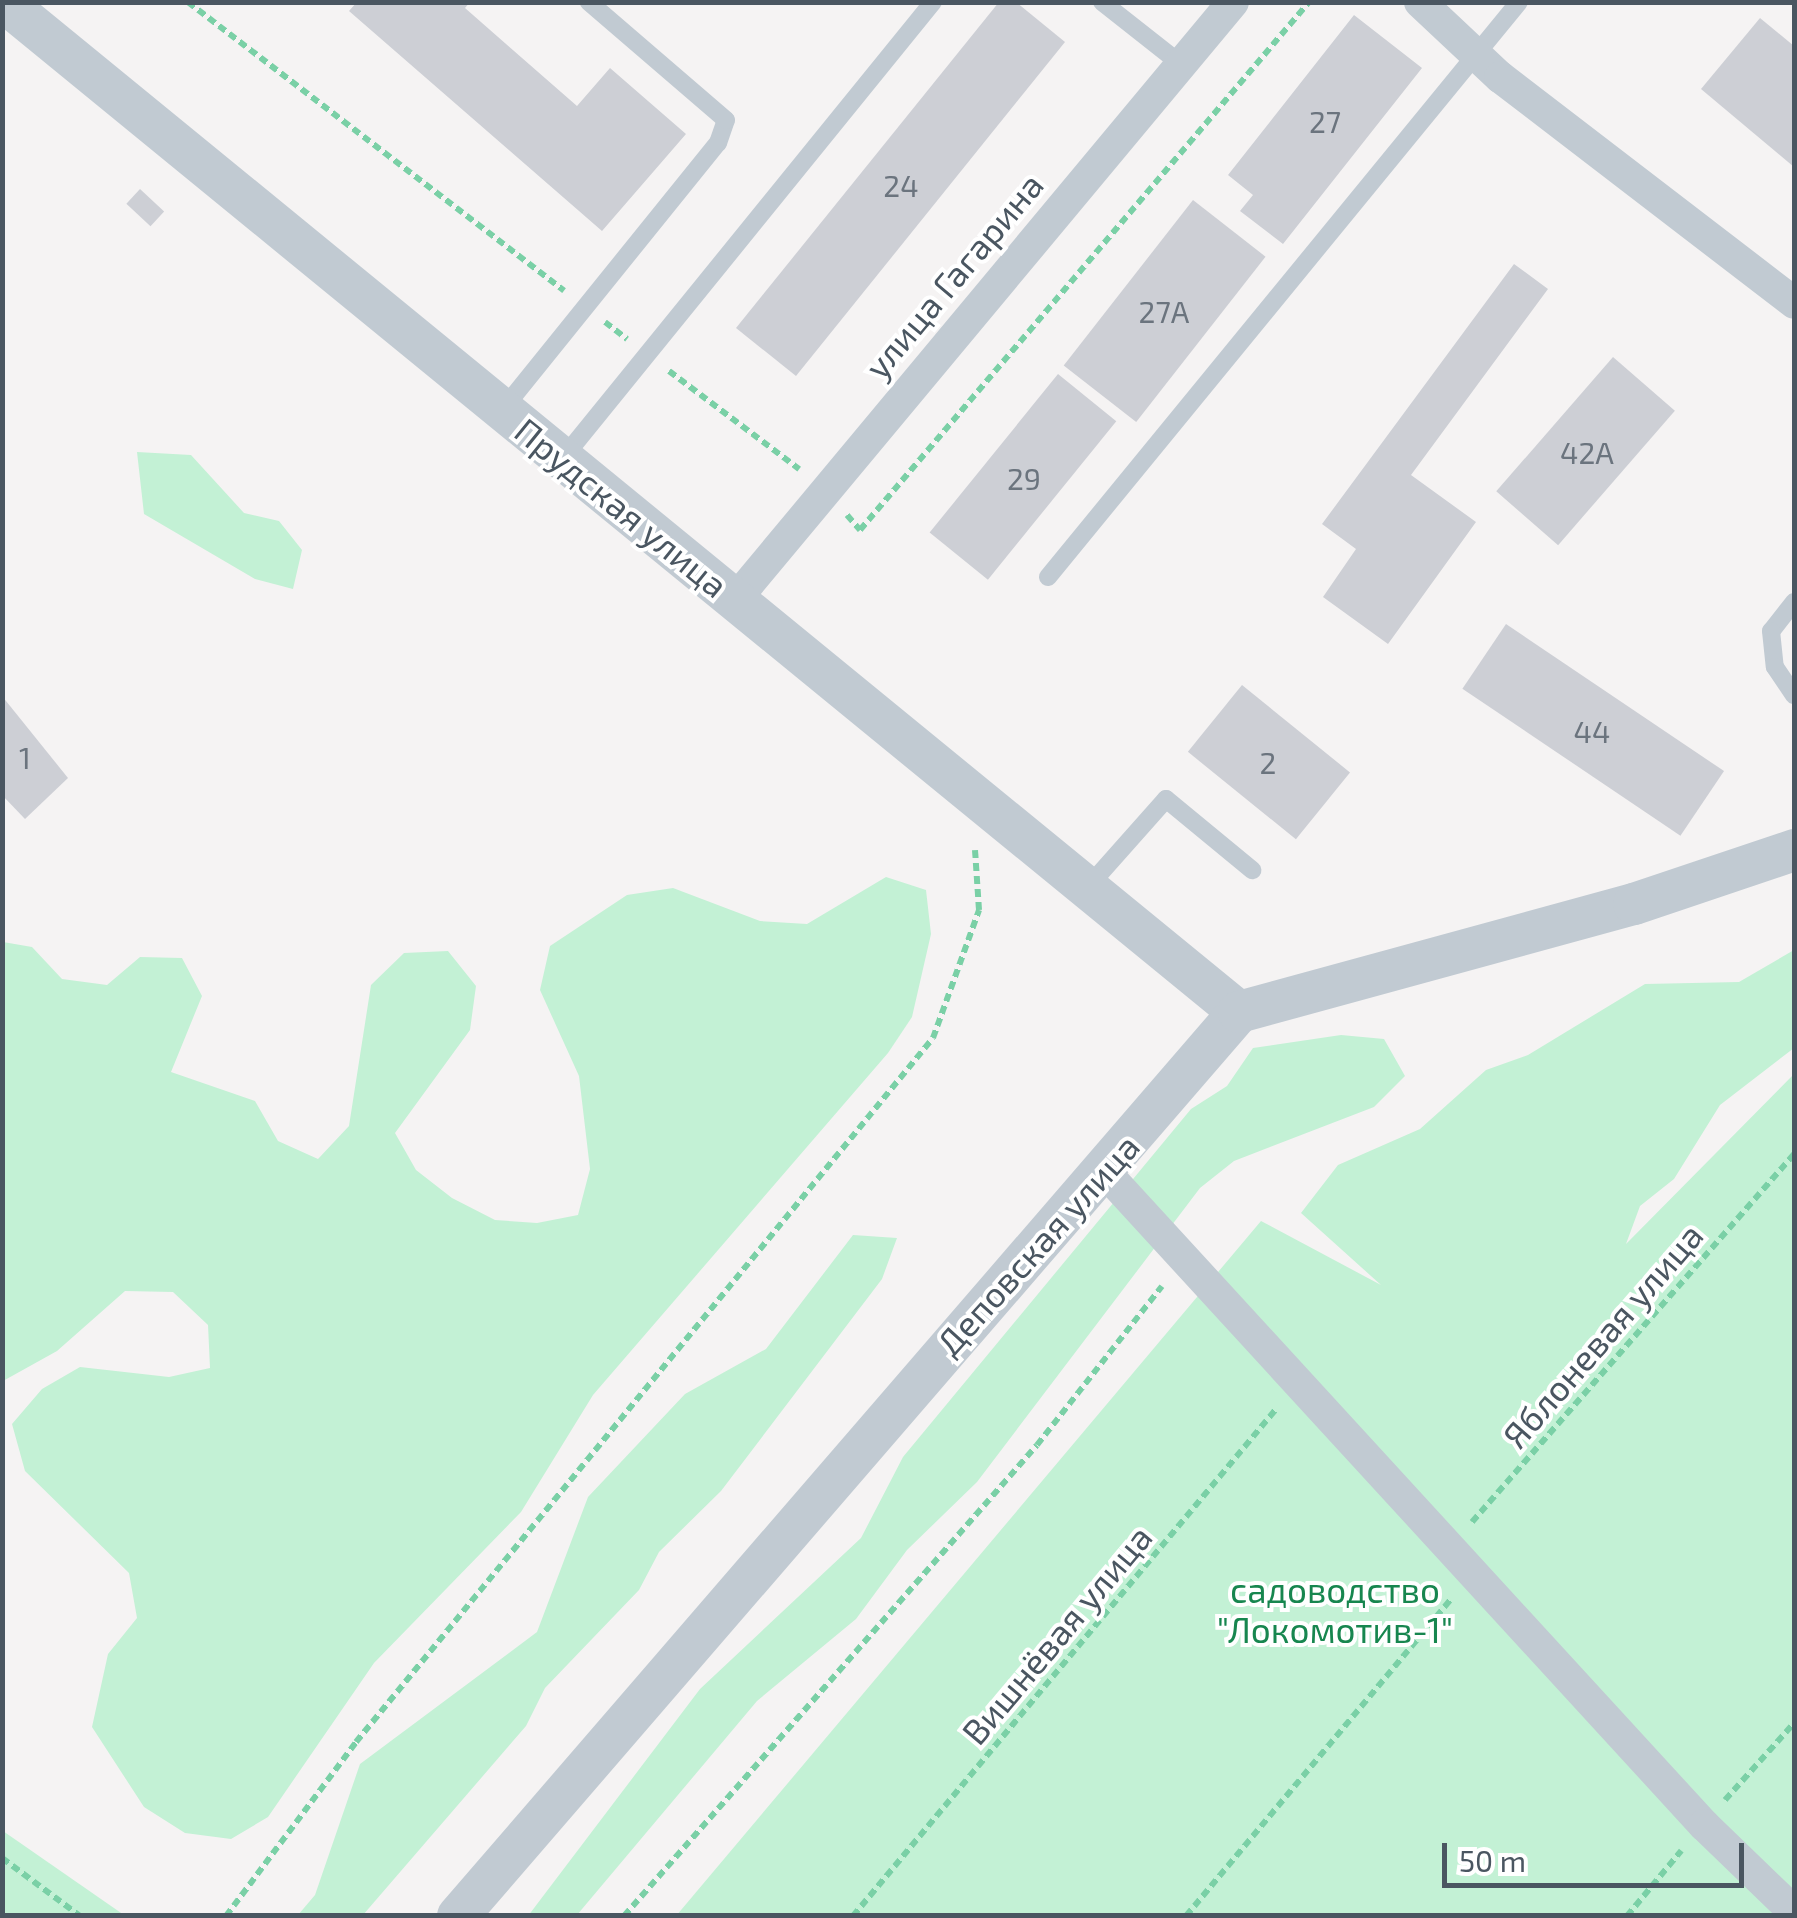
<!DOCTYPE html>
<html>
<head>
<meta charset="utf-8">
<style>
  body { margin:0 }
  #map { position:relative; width:1797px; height:1918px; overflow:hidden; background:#f5f3f3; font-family:"Exo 2",sans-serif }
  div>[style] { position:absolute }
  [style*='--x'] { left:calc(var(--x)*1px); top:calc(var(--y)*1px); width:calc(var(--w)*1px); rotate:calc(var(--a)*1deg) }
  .green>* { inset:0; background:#c3f1d5 }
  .building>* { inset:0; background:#cdcfd5; transform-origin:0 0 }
  .path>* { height:6px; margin-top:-3px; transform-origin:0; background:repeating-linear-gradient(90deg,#7ad0a6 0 8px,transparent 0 13px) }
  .service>* { height:18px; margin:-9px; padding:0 9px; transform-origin:9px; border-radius:9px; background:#c1cad2 }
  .minor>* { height:32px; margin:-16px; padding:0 16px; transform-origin:16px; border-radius:16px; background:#c1cad2 }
  .tertiary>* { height:42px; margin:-21px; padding:0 21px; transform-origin:21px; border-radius:21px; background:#c1cad2 }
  span { translate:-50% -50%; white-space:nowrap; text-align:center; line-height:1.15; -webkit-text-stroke:8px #fff; paint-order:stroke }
  .number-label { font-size:30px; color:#6b747e }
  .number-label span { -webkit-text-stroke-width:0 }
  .street-label { font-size:35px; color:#4a5661 }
  .park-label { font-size:35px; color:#17864f }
  .frame { position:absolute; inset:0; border:5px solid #4a5661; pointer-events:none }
  .scale { position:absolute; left:1442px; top:1843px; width:302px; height:45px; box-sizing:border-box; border:5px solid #4a5661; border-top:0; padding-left:12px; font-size:30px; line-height:35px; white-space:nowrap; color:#4a5661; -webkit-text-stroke:8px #fff; paint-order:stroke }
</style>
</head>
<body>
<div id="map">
  <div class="green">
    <div style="clip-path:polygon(137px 452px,191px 455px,244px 513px,279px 521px,302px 550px,293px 589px,255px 579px,144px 514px)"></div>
    <div style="clip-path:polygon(886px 877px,926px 890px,931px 934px,912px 1017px,888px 1053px,593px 1395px,521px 1512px,374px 1663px,268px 1817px,231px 1839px,185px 1833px,144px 1807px,92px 1727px,108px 1654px,137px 1618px,129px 1573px,25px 1471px,12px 1424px,42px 1389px,80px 1367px,169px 1377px,210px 1368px,208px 1325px,173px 1292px,125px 1291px,57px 1351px,3px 1381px,3px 942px,32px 947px,62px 979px,107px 985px,140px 957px,182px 958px,202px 996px,171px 1072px,255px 1101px,278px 1141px,318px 1159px,349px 1126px,371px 985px,404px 953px,448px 951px,476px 986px,470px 1030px,395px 1133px,416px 1170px,452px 1198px,495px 1220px,537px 1223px,578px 1215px,590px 1169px,579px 1076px,540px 990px,550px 946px,627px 895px,673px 888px,760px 921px,807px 924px)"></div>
    <div style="clip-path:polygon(1794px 950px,1794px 1048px,1720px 1105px,1674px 1179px,1640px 1206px,1626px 1244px,1794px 1074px,1794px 1915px,676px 1916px,1261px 1221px,1381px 1285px,1301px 1213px,1338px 1165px,1420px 1129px,1486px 1070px,1528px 1055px,1645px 984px,1739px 982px)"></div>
    <div style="clip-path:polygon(1341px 1035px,1384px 1039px,1405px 1076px,1374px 1107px,1234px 1161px,1200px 1188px,977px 1482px,907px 1550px,856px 1619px,757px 1701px,577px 1915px,528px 1916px,700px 1689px,861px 1538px,903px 1457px,1191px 1109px,1227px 1086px,1253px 1048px)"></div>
    <div style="clip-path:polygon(853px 1235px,897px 1238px,882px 1279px,721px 1491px,659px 1552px,639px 1590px,545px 1688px,526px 1726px,363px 1915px,298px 1915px,315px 1895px,360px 1764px,537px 1632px,588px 1497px,685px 1394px,766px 1349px)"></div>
    <div style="clip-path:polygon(2px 1831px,3px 1831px,124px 1915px,3px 1915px)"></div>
  </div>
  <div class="building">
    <div style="clip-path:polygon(357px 2px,470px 2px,465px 8px,577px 106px,610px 68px,686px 134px,602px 231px,349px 11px)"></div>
    <div style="clip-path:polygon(999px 2px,1016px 2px,1065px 42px,796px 376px,736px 328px)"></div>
    <div style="clip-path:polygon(1354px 15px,1422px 68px,1283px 244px,1240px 211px,1253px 195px,1228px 175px)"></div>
    <div style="clip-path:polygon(1760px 18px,1794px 46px,1794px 167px,1701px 89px)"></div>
    <div style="left:140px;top:189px;width:33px;height:20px;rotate:43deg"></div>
    <div style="left:1193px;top:200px;width:92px;height:210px;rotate:38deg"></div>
    <div style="clip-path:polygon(1514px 264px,1548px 289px,1411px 475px,1476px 522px,1388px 644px,1323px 597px,1356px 549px,1322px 524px)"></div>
    <div style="left:1613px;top:357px;width:82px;height:178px;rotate:41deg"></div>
    <div style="left:1058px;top:374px;width:75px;height:204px;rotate:39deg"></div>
    <div style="left:1506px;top:624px;width:263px;height:78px;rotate:34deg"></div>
    <div style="left:1242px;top:685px;width:139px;height:86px;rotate:39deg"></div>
    <div style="clip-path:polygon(2px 696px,68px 778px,25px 819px,2px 795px)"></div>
  </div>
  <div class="path">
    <div style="--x:188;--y:2;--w:474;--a:37.5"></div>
    <div style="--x:605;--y:322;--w:28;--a:38"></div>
    <div style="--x:669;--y:371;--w:163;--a:37"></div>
    <div style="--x:847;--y:515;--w:20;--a:49"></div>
    <div style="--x:860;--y:530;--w:693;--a:-49.62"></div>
    <div style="--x:1472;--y:1522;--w:489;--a:-48.8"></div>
    <div style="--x:1725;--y:1800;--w:103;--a:-48.1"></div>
    <div style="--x:2;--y:1858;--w:97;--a:36.6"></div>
    <div style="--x:226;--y:1916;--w:217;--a:-53.2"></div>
    <div style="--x:356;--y:1742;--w:910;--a:-50.66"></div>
    <div style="--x:933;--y:1038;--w:136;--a:-70.2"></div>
    <div style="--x:979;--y:910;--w:60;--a:-93.8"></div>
    <div style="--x:624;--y:1916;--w:626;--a:-48.75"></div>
    <div style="--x:1037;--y:1445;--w:202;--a:-51.8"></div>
    <div style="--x:853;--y:1916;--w:660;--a:-50.16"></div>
    <div style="--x:1186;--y:1916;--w:415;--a:-50.1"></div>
    <div style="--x:1627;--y:1916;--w:85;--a:-50.3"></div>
  </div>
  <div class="service">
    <div style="--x:1102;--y:2;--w:102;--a:38.2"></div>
    <div style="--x:503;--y:409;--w:342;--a:-51.1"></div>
    <div style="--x:718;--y:143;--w:24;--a:-71"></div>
    <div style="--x:726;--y:120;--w:181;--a:-139.3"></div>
    <div style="--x:563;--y:458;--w:587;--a:-50.94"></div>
    <div style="--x:1048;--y:577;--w:743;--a:-50.68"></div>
    <div style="--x:1794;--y:602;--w:37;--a:128"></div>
    <div style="--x:1771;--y:631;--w:36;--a:84"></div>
    <div style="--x:1775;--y:667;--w:34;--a:56"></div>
    <div style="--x:1087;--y:888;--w:119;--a:-48.4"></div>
    <div style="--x:1166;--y:799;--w:112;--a:39.5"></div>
  </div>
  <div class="minor">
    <div style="--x:1420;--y:2;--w:110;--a:43.2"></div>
    <div style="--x:1500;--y:77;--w:371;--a:37.5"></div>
    <div style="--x:735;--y:600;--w:778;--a:-50.21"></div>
    <div style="--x:1104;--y:1171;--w:888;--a:47.47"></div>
    <div style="--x:1704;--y:1825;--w:125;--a:44"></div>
  </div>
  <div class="tertiary">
    <div style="--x:4;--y:2;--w:1595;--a:39.28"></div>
    <div style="--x:458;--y:1916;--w:1195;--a:-49.18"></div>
    <div style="--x:1239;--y:1012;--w:409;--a:-15.3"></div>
    <div style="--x:1634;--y:904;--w:169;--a:-18.6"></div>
  </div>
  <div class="number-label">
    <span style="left:1325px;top:121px">27</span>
    <span style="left:901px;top:185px">24</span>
    <span style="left:1164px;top:311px">27А</span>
    <span style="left:1587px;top:452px">42А</span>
    <span style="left:1024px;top:478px">29</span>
    <span style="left:1592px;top:731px">44</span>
    <span style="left:25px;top:757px">1</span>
    <span style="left:1268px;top:762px">2</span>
  </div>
  <div class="street-label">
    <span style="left:953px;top:275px;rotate:-50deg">улица Гагарина</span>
    <span style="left:622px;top:507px;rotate:39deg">Прудская улица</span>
    <span style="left:1037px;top:1244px;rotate:-48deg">Деповская улица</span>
    <span style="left:1602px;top:1335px;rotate:-49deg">Яблоневая улица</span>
    <span style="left:1056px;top:1634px;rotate:-50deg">Вишнёвая улица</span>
  </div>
  <div class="park-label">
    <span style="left:1335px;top:1609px">садоводство<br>"Локомотив-1"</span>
  </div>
  <div class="frame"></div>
  <div class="scale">50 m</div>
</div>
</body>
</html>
